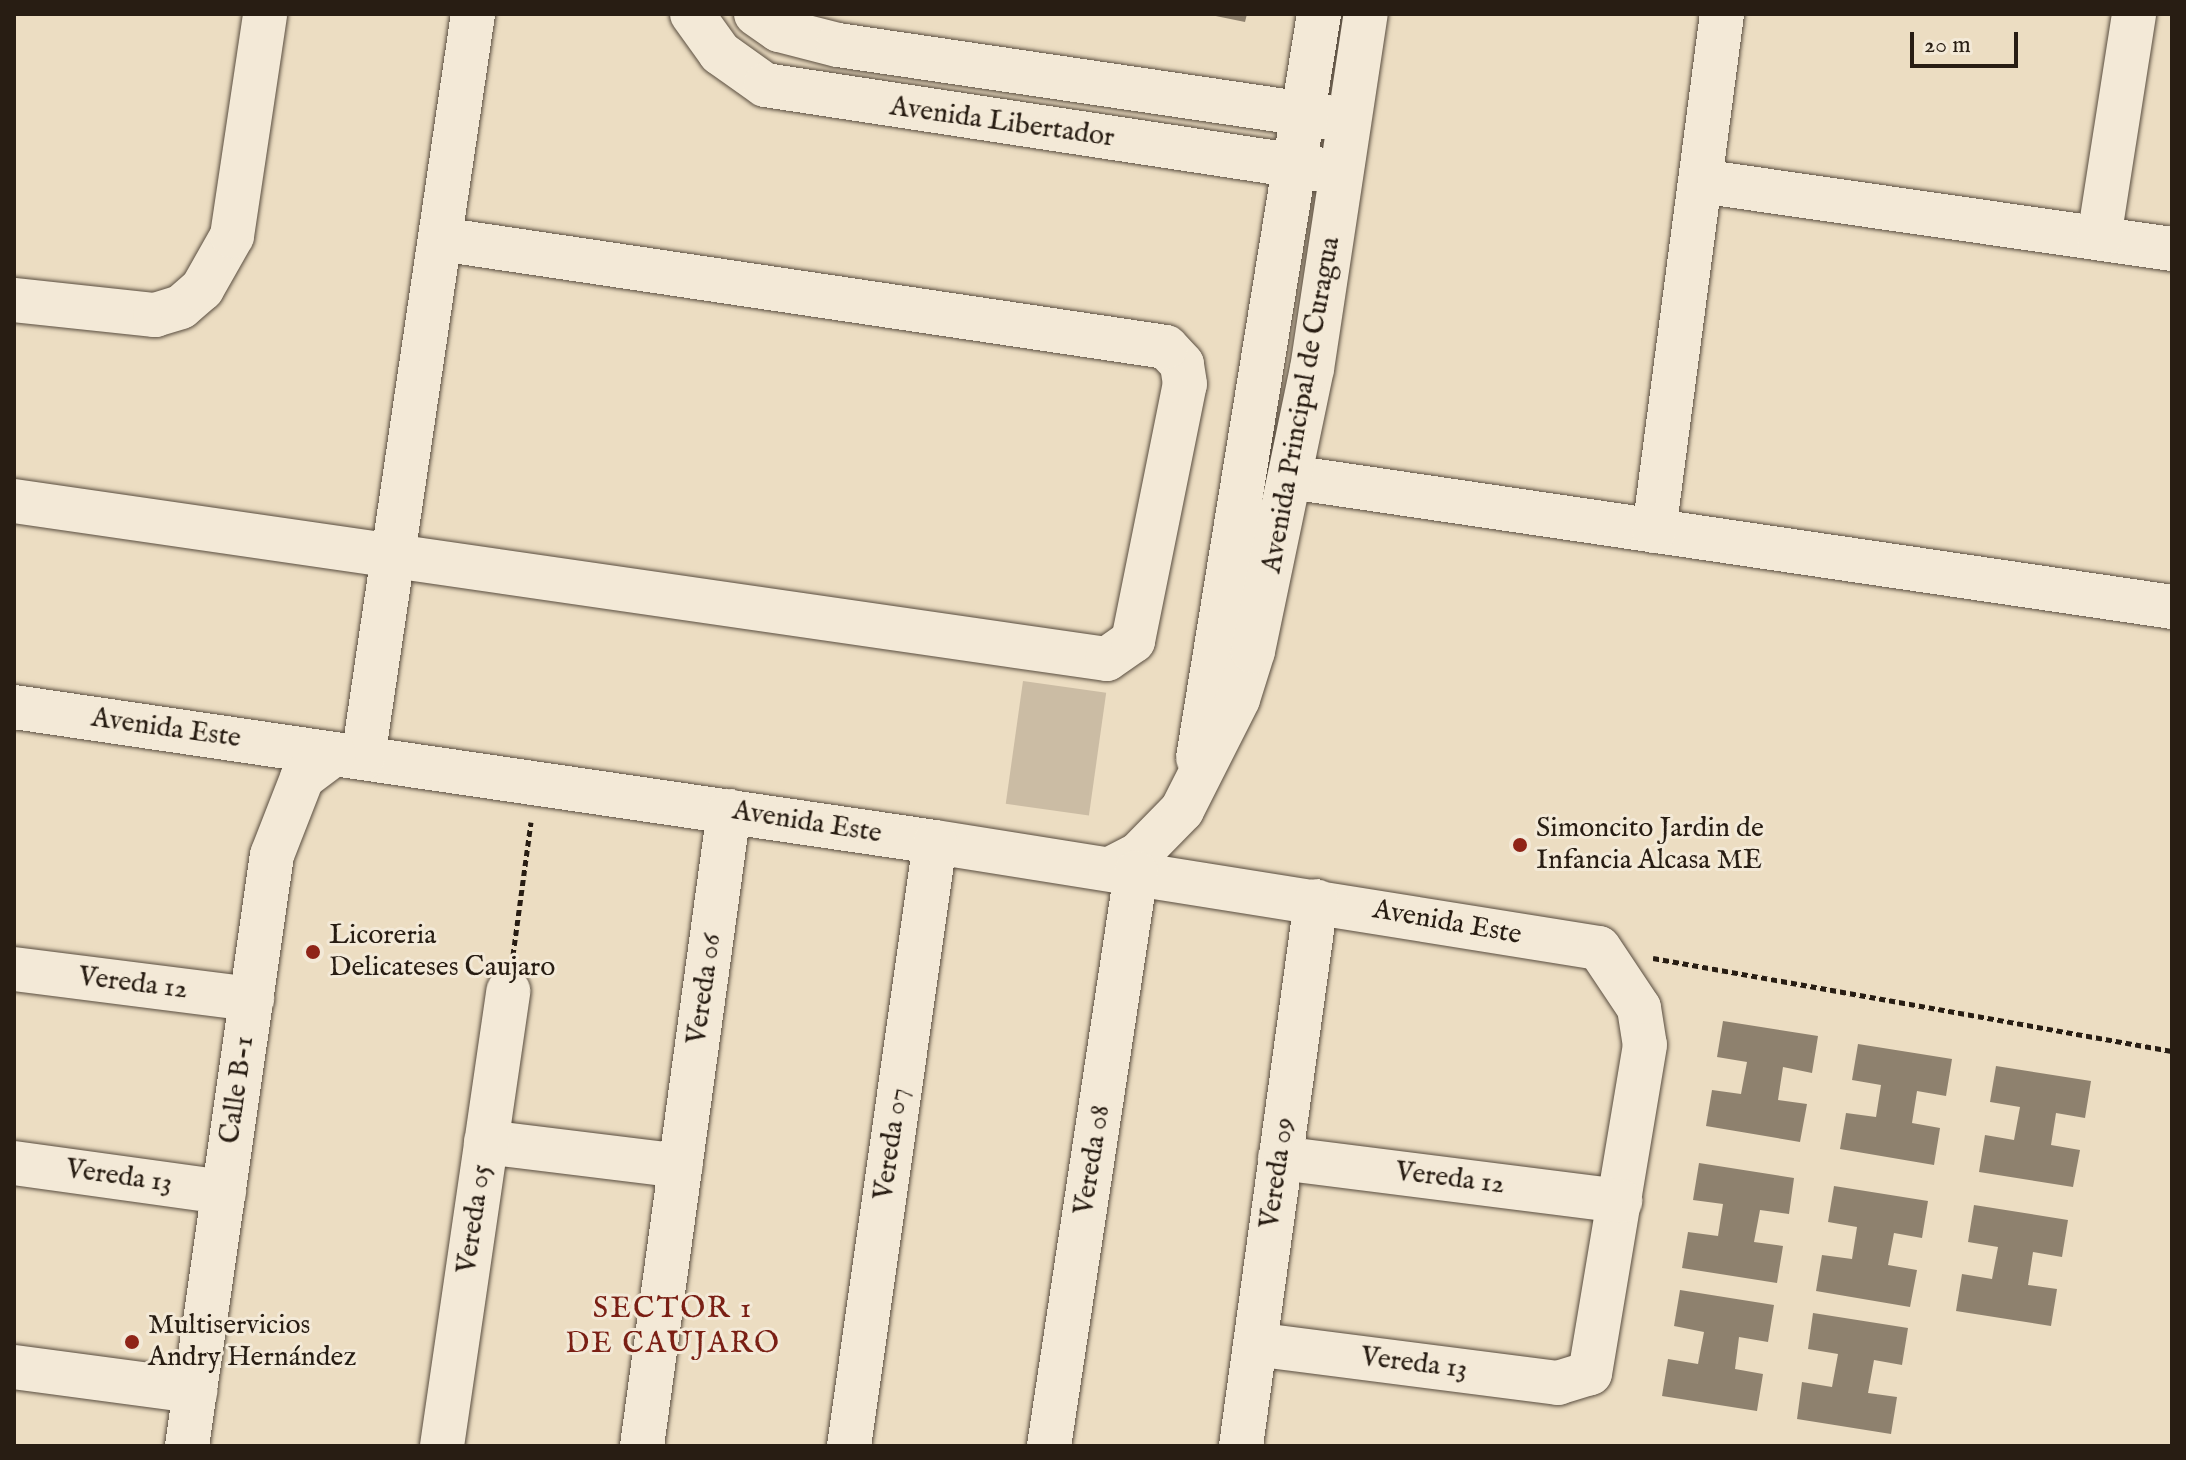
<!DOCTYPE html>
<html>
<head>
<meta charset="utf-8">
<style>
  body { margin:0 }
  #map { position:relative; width:2186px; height:1460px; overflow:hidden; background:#ecddc2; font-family:"IM FELL English",serif }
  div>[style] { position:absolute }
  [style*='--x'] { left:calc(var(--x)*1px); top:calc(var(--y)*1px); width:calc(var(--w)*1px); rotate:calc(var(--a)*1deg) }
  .green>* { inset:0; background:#cbbca4; transform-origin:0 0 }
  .building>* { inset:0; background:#8e816e }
  .path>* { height:5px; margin-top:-2.5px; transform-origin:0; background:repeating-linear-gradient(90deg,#281d13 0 6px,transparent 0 10px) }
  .roads { filter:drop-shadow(0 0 2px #594d3f) drop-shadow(0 0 2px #594d3f) }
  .minor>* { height:44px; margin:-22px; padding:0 22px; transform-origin:22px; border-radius:22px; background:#f3e9d7 }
  .dots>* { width:22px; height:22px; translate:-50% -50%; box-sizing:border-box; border:4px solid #f3e9d7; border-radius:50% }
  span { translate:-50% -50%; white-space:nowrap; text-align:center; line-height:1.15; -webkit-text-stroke:6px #f3e9d7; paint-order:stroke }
  .street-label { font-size:28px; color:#281d13 }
  .poi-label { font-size:28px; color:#281d13 }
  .left { translate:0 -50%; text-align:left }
  .neighbourhood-label { font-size:30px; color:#7a1f14; letter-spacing:2px }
  .frame { position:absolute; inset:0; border:16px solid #281d13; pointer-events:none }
  .scale { position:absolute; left:1910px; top:32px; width:108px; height:36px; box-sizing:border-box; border:4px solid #281d13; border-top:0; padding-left:10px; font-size:24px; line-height:28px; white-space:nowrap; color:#281d13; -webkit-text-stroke:6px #f3e9d7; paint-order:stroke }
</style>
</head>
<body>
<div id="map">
  <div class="green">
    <div style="left:1023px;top:681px;width:84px;height:124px;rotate:8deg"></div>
  </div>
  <div class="building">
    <div style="clip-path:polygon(1206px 14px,1247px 14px,1245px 22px)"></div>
    <div style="clip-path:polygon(1723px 1021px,1818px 1036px,1812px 1073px,1783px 1067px,1778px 1100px,1807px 1104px,1800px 1142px,1706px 1126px,1712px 1090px,1741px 1094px,1747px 1062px,1717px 1057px)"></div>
    <div style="clip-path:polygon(1858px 1044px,1952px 1059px,1946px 1096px,1917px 1091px,1912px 1123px,1940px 1128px,1934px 1165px,1840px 1149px,1846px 1113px,1876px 1117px,1881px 1085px,1852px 1080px)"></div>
    <div style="clip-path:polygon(1996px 1066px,2091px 1081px,2085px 1118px,2056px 1113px,2051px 1145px,2080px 1150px,2073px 1187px,1979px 1172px,1985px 1135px,2014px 1140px,2020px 1107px,1990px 1102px)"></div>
    <div style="clip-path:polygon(1699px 1163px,1794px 1178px,1789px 1214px,1760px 1210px,1754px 1242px,1783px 1246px,1777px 1283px,1682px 1268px,1688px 1232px,1718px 1236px,1723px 1204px,1693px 1200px)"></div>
    <div style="clip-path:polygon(1834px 1186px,1928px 1201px,1922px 1238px,1894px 1233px,1888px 1265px,1917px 1270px,1910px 1307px,1816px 1291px,1822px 1255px,1852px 1259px,1857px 1227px,1828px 1222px)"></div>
    <div style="clip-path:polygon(1974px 1205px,2068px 1220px,2062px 1257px,2033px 1252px,2028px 1285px,2057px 1289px,2051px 1326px,1956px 1311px,1962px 1274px,1992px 1279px,1998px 1247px,1968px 1242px)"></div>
    <div style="clip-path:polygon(1680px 1290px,1774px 1305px,1768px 1342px,1739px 1337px,1735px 1369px,1763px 1374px,1757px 1411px,1662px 1396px,1668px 1359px,1698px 1364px,1704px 1332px,1674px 1326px)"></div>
    <div style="clip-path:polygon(1813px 1313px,1908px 1328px,1902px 1365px,1874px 1360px,1868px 1393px,1897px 1397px,1891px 1434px,1797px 1419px,1802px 1382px,1832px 1387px,1838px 1354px,1808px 1349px)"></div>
  </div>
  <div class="path">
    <div style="--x:513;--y:955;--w:134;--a:-82.3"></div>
    <div style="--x:1653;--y:958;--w:527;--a:10.16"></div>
  </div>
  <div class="roads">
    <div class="minor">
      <div style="--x:692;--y:14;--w:48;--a:54.3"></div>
      <div style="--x:720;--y:53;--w:55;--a:35.4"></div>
      <div style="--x:765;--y:85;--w:565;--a:8.65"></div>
      <div style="--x:756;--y:14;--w:28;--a:35"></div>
      <div style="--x:779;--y:30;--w:61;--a:14.3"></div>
      <div style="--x:838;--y:45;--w:499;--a:8.4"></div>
      <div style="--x:1700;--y:181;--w:477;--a:8.2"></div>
      <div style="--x:2099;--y:238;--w:227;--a:-81.1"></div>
      <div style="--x:14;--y:300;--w:142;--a:6.1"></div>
      <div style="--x:155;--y:315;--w:27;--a:-17"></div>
      <div style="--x:181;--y:307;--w:28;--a:-41"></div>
      <div style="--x:202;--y:289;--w:61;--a:-60.5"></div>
      <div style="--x:232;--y:236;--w:224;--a:-81.5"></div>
      <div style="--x:1290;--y:477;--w:892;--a:8.38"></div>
      <div style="--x:14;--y:501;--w:1104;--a:8.23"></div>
      <div style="--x:1107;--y:659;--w:32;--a:-35"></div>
      <div style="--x:1133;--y:641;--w:262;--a:-78.6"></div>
      <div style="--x:1185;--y:384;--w:20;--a:-99"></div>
      <div style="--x:1182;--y:364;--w:23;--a:-133"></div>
      <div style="--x:1166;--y:347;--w:734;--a:-171.54"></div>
      <div style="--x:1654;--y:531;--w:521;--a:-82.51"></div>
      <div style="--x:14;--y:707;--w:931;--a:8.34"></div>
      <div style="--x:935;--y:842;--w:672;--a:9.07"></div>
      <div style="--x:1599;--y:948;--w:72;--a:56.3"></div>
      <div style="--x:1639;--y:1008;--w:37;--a:81"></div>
      <div style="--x:1645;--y:1045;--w:333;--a:99.5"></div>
      <div style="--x:1590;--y:1373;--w:34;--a:163"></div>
      <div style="--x:1558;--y:1383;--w:305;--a:-172.7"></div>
      <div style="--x:363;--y:758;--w:752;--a:-81.59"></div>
      <div style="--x:1198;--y:758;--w:754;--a:-80.76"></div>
      <div style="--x:1110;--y:869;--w:31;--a:-27"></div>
      <div style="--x:1138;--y:855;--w:63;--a:-45.6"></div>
      <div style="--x:1182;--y:810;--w:124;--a:-63.2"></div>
      <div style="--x:1238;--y:699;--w:50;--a:-72.6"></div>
      <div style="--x:1253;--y:651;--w:288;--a:-78.2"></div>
      <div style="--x:1312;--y:369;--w:359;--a:-81.4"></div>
      <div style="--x:14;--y:969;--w:240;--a:7.2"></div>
      <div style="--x:486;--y:1142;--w:196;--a:7"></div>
      <div style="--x:1280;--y:1158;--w:343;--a:7.2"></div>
      <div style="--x:14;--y:1163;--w:212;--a:7.9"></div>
      <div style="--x:14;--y:1367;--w:183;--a:7.6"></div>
      <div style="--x:187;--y:1446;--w:597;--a:-81.82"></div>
      <div style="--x:272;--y:855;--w:83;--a:-68.7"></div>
      <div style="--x:302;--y:778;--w:40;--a:-37"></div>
      <div style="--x:442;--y:1446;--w:460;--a:-81.7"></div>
      <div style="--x:642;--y:1446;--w:641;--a:-82.2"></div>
      <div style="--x:849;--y:1446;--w:610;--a:-81.9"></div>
      <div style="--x:1049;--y:1446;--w:580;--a:-81.37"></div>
      <div style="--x:1241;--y:1446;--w:550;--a:-82.16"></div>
    </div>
  </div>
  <div class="dots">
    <div style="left:1520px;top:845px;background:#8f2418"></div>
    <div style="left:313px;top:952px;background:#8f2418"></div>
    <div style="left:132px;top:1342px;background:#8f2418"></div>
  </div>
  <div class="street-label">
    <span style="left:1002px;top:123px;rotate:8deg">Avenida Libertador</span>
    <span style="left:1302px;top:405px;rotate:-80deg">Avenida Principal de Curagua</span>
    <span style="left:166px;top:729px;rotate:8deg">Avenida Este</span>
    <span style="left:807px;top:823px;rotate:9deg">Avenida Este</span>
    <span style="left:1447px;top:923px;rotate:10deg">Avenida Este</span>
    <span style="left:133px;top:984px;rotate:7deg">Vereda 12</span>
    <span style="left:705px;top:989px;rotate:-82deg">Vereda 06</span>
    <span style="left:238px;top:1090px;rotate:-82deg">Calle B-1</span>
    <span style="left:892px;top:1144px;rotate:-82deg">Vereda 07</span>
    <span style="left:1093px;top:1160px;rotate:-81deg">Vereda 08</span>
    <span style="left:1278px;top:1173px;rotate:-82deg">Vereda 09</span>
    <span style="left:119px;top:1177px;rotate:8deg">Vereda 13</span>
    <span style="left:1450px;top:1179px;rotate:7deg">Vereda 12</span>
    <span style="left:475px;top:1219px;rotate:-82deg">Vereda 05</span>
    <span style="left:1414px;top:1364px;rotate:7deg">Vereda 13</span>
  </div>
  <div class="poi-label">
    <span class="left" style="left:1536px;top:845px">Simoncito Jardin de<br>Infancia Alcasa ME</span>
    <span class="left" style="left:329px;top:952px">Licoreria<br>Delicateses Caujaro</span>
    <span class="left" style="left:148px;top:1342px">Multiservicios<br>Andry Hernández</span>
  </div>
  <div class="neighbourhood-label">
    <span style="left:673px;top:1326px">SECTOR 1<br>DE CAUJARO</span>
  </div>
  <div class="frame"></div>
  <div class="scale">20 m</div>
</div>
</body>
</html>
